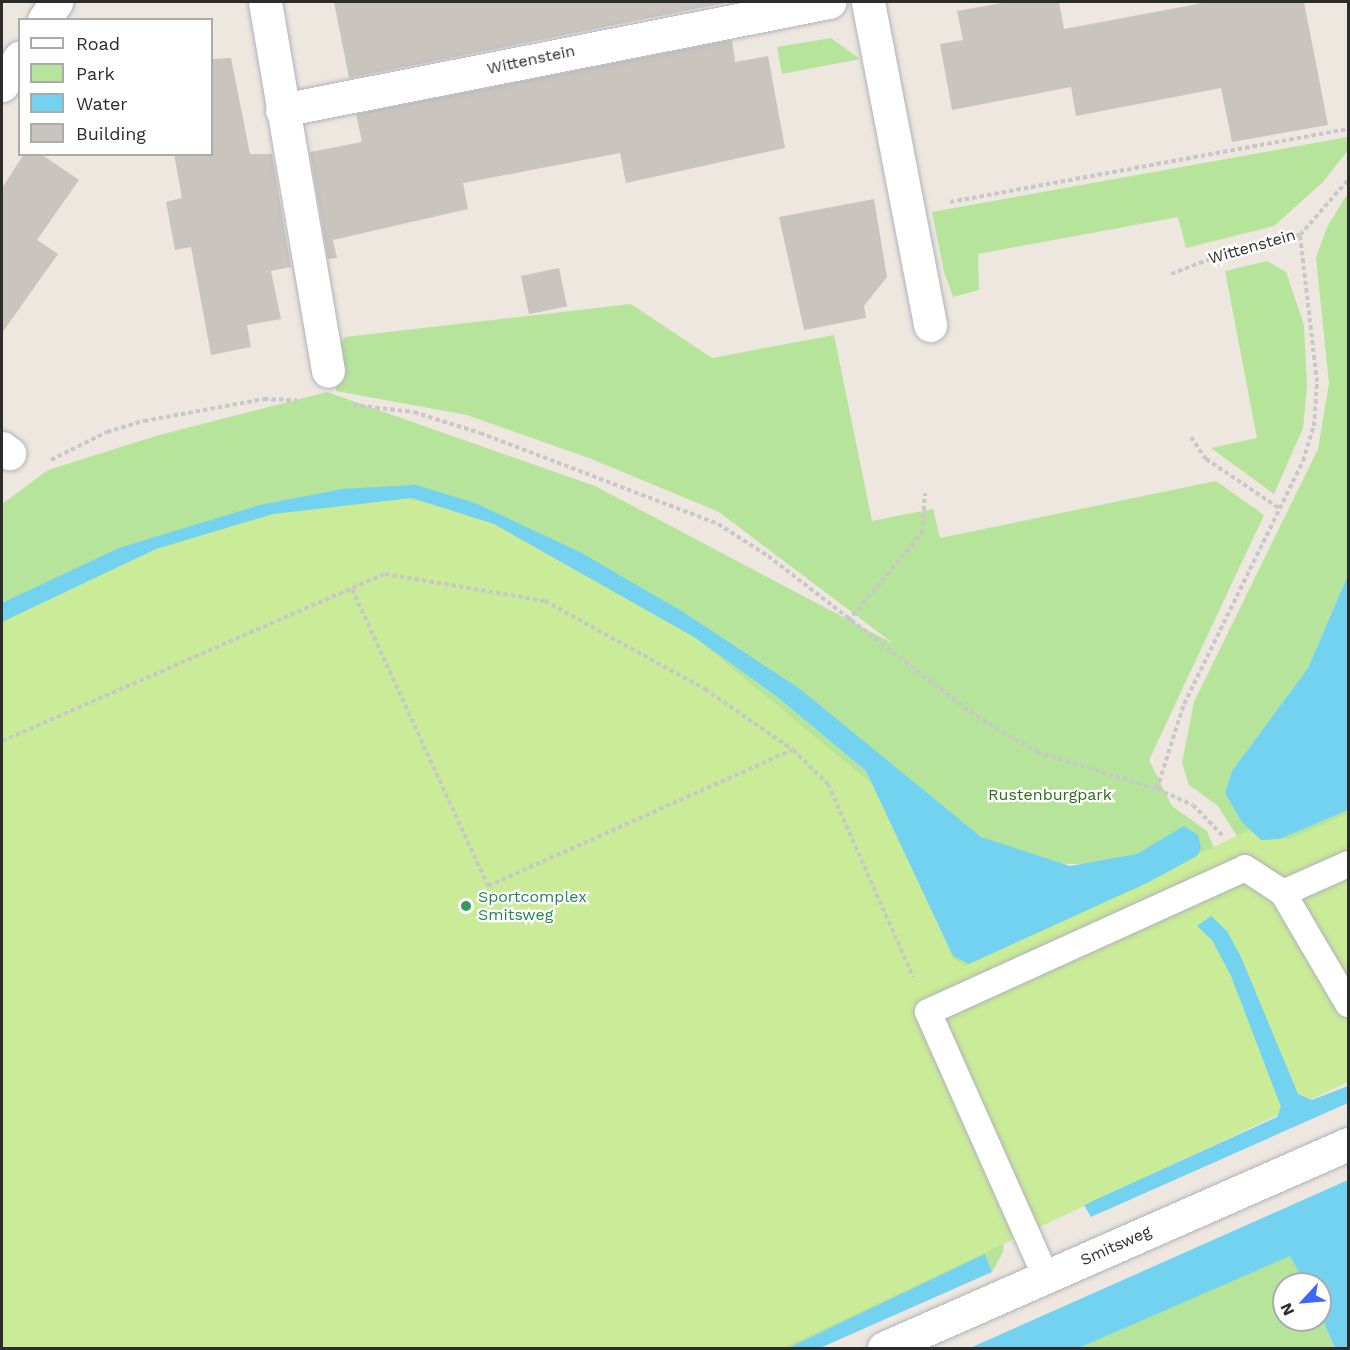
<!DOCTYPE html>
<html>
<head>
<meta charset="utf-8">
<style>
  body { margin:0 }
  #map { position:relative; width:1350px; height:1350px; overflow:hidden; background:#eee7df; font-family:"Work Sans",sans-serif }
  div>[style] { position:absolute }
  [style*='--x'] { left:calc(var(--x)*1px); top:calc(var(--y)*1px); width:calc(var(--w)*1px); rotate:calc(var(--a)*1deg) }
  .green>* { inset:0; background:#b6e49b }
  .pitch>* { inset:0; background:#caeb97 }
  .water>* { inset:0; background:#72d2ef }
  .building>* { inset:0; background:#c9c4be; transform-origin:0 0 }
  .path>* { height:4px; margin-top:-2px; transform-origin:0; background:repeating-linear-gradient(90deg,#c8c8c8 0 4.5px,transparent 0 7.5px) }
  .roads { filter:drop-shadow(0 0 2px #afb2bc) drop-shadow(0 0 2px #afb2bc) }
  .service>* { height:26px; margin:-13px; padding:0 13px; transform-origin:13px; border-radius:13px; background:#fff }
  .minor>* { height:33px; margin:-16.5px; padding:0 16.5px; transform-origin:16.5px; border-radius:16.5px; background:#fff }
  .dots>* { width:16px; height:16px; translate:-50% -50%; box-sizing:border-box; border:3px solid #fff; border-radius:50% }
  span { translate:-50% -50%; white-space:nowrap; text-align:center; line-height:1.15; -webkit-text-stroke:4.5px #fff; paint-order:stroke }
  .street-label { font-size:16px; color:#2c2c2c }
  .park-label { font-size:16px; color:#2e6b1a }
  .leisure-label { font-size:16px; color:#27864d }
  .left { translate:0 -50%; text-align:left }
  .frame { position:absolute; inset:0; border:3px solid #2c2c2c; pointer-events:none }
  .legend { position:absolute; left:18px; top:18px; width:195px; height:138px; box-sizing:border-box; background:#fff; border:2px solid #ababab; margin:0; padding:8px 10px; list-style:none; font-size:18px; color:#2c2c2c }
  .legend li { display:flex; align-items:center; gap:12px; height:30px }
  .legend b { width:30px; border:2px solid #ababab }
  .north { position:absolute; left:1272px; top:1272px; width:60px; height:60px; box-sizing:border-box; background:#fff; border:2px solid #ababab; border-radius:50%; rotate:244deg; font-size:16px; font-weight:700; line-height:24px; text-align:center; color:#2c2c2c }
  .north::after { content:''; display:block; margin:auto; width:21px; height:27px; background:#3f68fa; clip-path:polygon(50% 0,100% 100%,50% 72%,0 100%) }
</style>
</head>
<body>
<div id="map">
  <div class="green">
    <div style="clip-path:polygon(831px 38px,860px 59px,782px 74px,777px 47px)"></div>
    <div style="clip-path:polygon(1348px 137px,1348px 150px,1323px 182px,1274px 226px,1186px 248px,1178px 217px,978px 254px,979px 290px,953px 297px,944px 272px,932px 212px)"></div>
    <div style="clip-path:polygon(1348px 193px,1348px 575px,1308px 668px,1232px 771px,1225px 793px,1280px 839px,1348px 810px,1348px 850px,1240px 841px,1218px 806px,1189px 785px,1182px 763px,1194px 702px,1318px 449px,1329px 383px,1316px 258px,1327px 227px)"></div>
    <div style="clip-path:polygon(1267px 261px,1286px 272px,1304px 325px,1307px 387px,1303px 428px,1274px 494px,1211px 448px,1257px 438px,1225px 271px)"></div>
    <div style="clip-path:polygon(evenodd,631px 304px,712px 358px,834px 335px,872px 521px,933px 509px,940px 538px,1216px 481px,1264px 515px,1149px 760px,1172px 806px,1207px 831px,1219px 860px,1005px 1225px,1003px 1252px,992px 1272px,985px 1255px,788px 1348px,603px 1348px,27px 608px,123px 561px,273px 514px,412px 498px,488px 522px,429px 491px,330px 491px,123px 550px,2px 610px,2px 504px,48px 470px,159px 435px,327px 392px,595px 486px,894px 644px,719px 512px,589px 458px,467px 415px,336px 391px,336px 348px,345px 337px,631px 304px,539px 548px,735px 647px,981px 837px,1027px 863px,1129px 865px,953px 956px,866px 771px,776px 696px,694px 637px,539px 548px)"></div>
    <div style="clip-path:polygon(1290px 1255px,1306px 1284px,1284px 1284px,1284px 1320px,1320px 1320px,1320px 1314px,1335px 1348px,1079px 1348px)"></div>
  </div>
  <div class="pitch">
    <div style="clip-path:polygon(326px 497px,403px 497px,490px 521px,691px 634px,882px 792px,952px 957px,965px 966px,1249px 830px,1266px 838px,1290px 839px,1348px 813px,1348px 1082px,783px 1348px,2px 1348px,2px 613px,185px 536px)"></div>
  </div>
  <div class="water">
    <div style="clip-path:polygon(416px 485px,475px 503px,580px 552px,683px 612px,800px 689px,981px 837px,1070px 866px,1137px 854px,1184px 826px,1198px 835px,1201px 848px,1197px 856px,1147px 883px,969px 964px,953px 956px,866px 771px,776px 696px,694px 637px,494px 524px,412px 498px,273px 514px,156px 549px,2px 622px,2px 603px,119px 548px,260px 505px,342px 489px)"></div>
    <div style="clip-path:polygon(1348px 575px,1348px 810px,1280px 839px,1261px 840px,1242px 822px,1225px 793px,1232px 771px,1308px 668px)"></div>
    <div style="clip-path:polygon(1211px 916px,1227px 931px,1241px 957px,1298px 1094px,1312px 1100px,1348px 1086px,1348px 1103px,1091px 1217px,1084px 1205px,1277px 1117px,1281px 1107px,1231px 976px,1212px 940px,1197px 926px)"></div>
    <div style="clip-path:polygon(1348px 1180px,1348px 1348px,1335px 1348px,1320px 1314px,1320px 1284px,1306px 1284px,1290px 1256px,1079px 1348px,970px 1348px)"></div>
    <div style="clip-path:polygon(985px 1254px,992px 1272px,820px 1348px,788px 1348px)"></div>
  </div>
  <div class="building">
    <div style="clip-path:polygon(334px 2px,724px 2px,725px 3px,349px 78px)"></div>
    <div style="clip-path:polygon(1008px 2px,1059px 2px,1064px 29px,1208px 2px,1304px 2px,1328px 125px,1232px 142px,1221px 88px,1076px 116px,1071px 87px,952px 110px,940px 44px,963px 40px,957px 11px)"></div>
    <div style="clip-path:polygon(732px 40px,735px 62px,768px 56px,785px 148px,626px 183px,620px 153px,463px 183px,468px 209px,333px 240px,337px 258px,328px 259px,310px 152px,362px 142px,356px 114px)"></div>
    <div style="clip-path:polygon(231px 58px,250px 154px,272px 154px,291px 267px,271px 271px,281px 319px,247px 325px,251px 347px,211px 355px,191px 247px,175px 250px,166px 202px,182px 198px,174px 154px,212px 154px,212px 59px)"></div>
    <div style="clip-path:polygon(24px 154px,41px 154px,79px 180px,37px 240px,58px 254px,2px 333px,2px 188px)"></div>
    <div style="clip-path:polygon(874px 199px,887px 277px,864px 306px,866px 318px,804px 330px,779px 217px)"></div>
    <div style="left:559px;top:268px;width:39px;height:39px;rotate:78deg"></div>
  </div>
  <div class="path">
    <div style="--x:950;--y:202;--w:405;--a:-10.4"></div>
    <div style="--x:1171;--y:274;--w:56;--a:-21"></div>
    <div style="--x:1223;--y:254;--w:79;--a:-13.9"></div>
    <div style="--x:1300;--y:235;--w:73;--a:-48.9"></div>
    <div style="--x:353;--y:405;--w:61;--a:6.5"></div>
    <div style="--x:414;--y:412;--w:69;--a:17.7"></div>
    <div style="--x:480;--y:433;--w:255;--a:20.9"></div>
    <div style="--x:718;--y:524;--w:59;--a:32.6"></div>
    <div style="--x:768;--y:556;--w:262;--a:37.6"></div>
    <div style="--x:976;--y:716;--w:71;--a:30.5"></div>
    <div style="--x:1037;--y:752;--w:126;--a:17.1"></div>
    <div style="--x:1157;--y:789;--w:89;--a:-72.4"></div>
    <div style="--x:1184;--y:704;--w:271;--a:-63.9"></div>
    <div style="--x:1303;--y:461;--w:37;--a:-73"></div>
    <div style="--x:1314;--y:426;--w:44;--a:-86.1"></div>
    <div style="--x:1317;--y:382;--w:148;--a:-96.6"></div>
    <div style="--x:1191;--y:437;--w:27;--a:56"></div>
    <div style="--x:1206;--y:459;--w:88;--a:33.9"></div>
    <div style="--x:51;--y:460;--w:63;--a:-26.6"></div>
    <div style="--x:107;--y:432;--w:39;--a:-17"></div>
    <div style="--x:144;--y:421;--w:122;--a:-10.4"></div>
    <div style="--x:264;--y:399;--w:33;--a:2"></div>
    <div style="--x:352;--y:589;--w:327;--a:65.4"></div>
    <div style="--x:488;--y:886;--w:333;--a:-24.1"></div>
    <div style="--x:848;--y:621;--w:115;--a:-49.9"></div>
    <div style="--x:922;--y:533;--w:40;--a:-85.7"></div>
    <div style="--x:2;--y:741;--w:418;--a:-23.6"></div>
    <div style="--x:385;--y:574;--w:162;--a:9.6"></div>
    <div style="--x:545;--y:601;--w:183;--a:28.8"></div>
    <div style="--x:705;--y:689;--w:107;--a:34.7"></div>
    <div style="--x:793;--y:750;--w:49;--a:44.2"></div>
    <div style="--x:828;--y:784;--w:211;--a:66.2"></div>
    <div style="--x:1157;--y:789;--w:39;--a:24"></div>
    <div style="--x:1193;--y:805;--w:42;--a:46"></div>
  </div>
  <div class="roads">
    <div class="service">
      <div style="--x:1283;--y:893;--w:71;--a:-24"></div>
      <div style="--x:1046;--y:1277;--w:290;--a:-114"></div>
      <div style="--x:928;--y:1012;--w:348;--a:-24.4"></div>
      <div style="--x:1245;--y:868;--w:45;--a:33.3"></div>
      <div style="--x:1283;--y:893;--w:129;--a:59.6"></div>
    </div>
    <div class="minor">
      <div style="--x:265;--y:2;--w:374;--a:80.3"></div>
      <div style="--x:868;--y:2;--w:329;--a:79.1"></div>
      <div style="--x:44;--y:20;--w:22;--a:-56"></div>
      <div style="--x:2;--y:85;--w:33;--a:-57"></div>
      <div style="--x:282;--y:110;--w:558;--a:-11.17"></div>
      <div style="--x:2;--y:448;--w:9;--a:36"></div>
      <div style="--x:884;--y:1348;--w:507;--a:-23.73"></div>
    </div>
  </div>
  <div class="dots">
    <div style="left:466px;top:906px;background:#2e9e5b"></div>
  </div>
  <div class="street-label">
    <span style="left:531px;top:60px;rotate:-12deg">Wittenstein</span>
    <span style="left:1252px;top:247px;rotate:-16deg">Wittenstein</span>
    <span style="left:1116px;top:1246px;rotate:-24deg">Smitsweg</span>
  </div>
  <div class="park-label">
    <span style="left:1050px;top:795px">Rustenburgpark</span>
  </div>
  <div class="leisure-label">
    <span class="left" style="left:478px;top:906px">Sportcomplex<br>Smitsweg</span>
  </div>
  <div class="frame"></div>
  <ul class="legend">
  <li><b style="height:8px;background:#fff"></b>Road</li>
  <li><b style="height:16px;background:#b6e49b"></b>Park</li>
  <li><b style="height:16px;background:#72d2ef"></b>Water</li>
  <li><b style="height:16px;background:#c9c4be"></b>Building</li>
  </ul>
  <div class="north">N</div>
</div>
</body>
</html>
